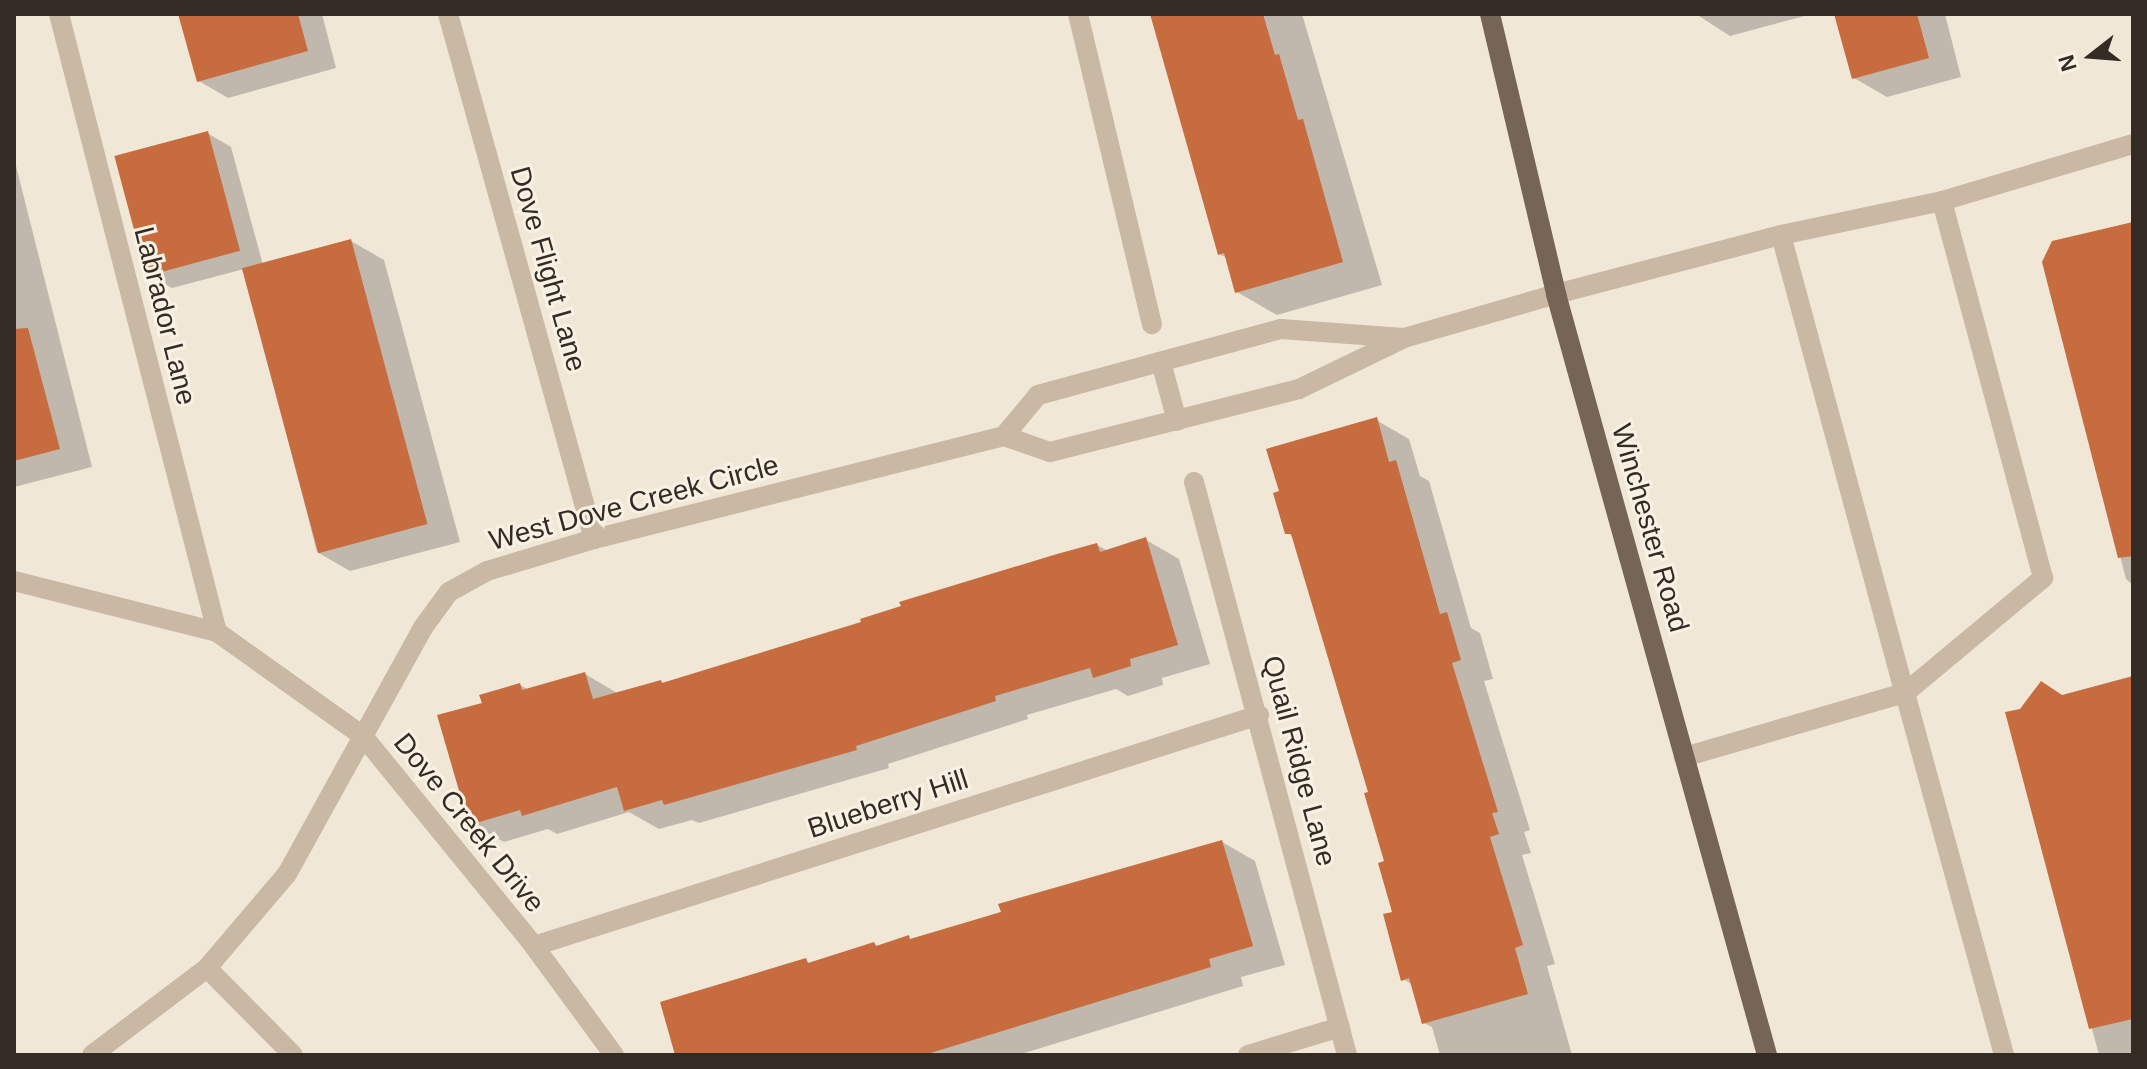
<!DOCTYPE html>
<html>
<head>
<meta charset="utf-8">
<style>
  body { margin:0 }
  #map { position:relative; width:2147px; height:1069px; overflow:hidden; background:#f1e7d7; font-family:Arial,sans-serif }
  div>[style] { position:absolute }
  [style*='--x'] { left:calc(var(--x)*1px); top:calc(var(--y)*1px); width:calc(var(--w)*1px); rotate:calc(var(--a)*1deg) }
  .shadow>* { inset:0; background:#0003 }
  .building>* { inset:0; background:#c76c3f; transform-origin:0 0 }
  .service>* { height:20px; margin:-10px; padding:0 10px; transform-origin:10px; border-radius:10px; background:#c9b8a3 }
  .minor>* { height:20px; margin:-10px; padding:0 10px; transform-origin:10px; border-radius:10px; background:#c9b8a3 }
  .primary>* { height:20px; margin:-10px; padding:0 10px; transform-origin:10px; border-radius:10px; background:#766456 }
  span { translate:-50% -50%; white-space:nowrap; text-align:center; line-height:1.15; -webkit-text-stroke:6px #f9f1e3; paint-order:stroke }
  .street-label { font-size:28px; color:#342b25 }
  .frame { position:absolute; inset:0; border:16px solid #342b25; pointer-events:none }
  .north { position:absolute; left:2051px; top:16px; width:80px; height:80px; -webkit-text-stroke:6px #f9f1e3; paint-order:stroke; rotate:253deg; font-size:22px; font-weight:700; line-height:32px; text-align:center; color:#342b25 }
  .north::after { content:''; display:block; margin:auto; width:28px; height:36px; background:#342b25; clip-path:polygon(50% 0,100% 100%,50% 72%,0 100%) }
</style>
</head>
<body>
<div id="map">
  <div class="shadow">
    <div style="clip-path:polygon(181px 14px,322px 14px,336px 68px,228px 98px,199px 81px)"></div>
    <div style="clip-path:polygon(1153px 14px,1302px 14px,1382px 285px,1277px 315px,1237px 292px,1227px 258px,1219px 254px)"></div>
    <div style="clip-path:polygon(1696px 14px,1812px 14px,1730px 36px)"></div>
    <div style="clip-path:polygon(1836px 14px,1945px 14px,1961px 77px,1887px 97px,1854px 78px)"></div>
    <div style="clip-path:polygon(207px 133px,231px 147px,263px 265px,351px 241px,384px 260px,460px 542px,350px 571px,317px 552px,244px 269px,172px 288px,148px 275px)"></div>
    <div style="clip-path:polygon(14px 158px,92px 467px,14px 487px)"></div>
    <div style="clip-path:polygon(2133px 222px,2133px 585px,2126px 579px,2044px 262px,2053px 243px)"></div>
    <div style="clip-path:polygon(1376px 420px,1409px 439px,1420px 476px,1429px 481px,1471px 628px,1480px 633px,1493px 679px,1484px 681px,1530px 830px,1524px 832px,1531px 853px,1522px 855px,1555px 964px,1547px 966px,1572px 1055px,1440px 1055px,1432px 1027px,1424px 1023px,1413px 985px,1403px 979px,1387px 862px,1370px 793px,1294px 537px,1287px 533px)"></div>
    <div style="clip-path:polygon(1146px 540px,1179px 559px,1210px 664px,1162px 678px,1163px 685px,1128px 696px,1116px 689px,1027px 715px,1028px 719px,888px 764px,889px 768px,699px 823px,692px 820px,659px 829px,629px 812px,557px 834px,548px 829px,504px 842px,470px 823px,484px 704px,520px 685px,529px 690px,585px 674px,619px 694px,661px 682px,665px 684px,863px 623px,1097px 545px,1108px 551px)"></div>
    <div style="clip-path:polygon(2133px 678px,2133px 1055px,2099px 1055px,2008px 714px)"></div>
    <div style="clip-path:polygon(1222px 842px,1255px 861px,1285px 965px,1241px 977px,1243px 986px,1018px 1055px,678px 1055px,806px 961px,811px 964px,874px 944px,879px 947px,908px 938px,912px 940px)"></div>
  </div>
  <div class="building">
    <div style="clip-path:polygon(178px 14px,298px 14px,308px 51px,197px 82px)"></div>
    <div style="clip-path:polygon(1150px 14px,1263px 14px,1275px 55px,1279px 54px,1298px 120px,1303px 119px,1343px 262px,1235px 293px,1224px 253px,1218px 255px)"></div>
    <div style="clip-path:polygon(1834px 14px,1917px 14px,1929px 58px,1852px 79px)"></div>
    <div style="left:208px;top:131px;width:124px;height:97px;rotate:75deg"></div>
    <div style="clip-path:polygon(2133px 222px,2133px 556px,2118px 558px,2042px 262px,2052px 241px)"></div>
    <div style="left:351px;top:239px;width:295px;height:113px;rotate:75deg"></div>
    <div style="clip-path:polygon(28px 328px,60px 449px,14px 461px,14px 329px)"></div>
    <div style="clip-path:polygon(1377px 417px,1389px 462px,1396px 460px,1440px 614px,1447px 612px,1461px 660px,1452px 663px,1498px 812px,1492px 813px,1499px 834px,1490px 837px,1523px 945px,1515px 948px,1528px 994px,1422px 1024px,1409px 978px,1401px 981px,1383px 914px,1392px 912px,1378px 863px,1384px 861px,1364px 793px,1368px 792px,1291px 534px,1285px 534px,1273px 493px,1279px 491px,1266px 449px)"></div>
    <div style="clip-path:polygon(1146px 537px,1178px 645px,1130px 659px,1131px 666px,1093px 678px,1090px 668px,995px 696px,996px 701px,856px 746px,857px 750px,664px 805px,662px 800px,624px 811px,617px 787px,522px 816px,520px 810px,469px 825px,437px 715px,482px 703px,479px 695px,520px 683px,522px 690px,585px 672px,593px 699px,661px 680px,662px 683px,861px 622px,860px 619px,901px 606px,899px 602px,1057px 554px,1097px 543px,1100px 552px)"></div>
    <div style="clip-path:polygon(2133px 676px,2133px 1019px,2089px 1029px,2005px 712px,2020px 709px,2041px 681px,2062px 695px)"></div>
    <div style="clip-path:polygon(1222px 840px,1253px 946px,1209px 959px,1211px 967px,924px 1055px,675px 1055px,660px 1002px,806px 958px,808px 963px,874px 942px,876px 946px,909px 935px,910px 939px,1001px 912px,998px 904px)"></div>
  </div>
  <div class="service">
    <div style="--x:1781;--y:235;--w:474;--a:74.9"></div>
    <div style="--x:1905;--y:693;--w:180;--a:-39.8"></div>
    <div style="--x:2043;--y:578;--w:390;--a:-105"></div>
    <div style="--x:1556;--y:294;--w:233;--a:-14.7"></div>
    <div style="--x:1781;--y:235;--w:165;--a:-11.9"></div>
    <div style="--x:1942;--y:201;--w:199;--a:-16.6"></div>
    <div style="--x:1684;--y:757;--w:230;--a:-16.2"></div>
    <div style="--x:1905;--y:693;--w:375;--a:74.7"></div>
  </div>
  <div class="minor">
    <div style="--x:59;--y:14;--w:638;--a:75.66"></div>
    <div style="--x:448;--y:14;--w:545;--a:74.46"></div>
    <div style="--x:1078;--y:14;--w:319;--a:76.6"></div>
    <div style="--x:1161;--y:362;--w:61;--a:74.8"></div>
    <div style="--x:1004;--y:436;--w:53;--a:-50.3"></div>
    <div style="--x:1038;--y:395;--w:252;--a:-15.2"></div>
    <div style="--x:1281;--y:329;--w:123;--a:4.2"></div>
    <div style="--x:1194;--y:482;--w:593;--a:75.05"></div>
    <div style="--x:14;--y:581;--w:209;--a:14.1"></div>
    <div style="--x:217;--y:632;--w:179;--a:35.5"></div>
    <div style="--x:363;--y:736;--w:271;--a:50.8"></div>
    <div style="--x:534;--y:946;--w:135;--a:53.7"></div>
    <div style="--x:534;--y:946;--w:761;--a:-17.67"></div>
    <div style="--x:207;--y:968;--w:122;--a:45.3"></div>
    <div style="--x:92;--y:1055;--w:144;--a:-37.1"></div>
    <div style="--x:207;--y:968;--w:123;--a:-49.6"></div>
    <div style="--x:287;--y:874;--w:280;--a:-61.1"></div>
    <div style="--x:422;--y:629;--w:46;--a:-53.9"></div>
    <div style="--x:449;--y:592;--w:43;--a:-28.9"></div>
    <div style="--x:487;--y:571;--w:112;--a:-16.7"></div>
    <div style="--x:594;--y:539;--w:423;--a:-14.1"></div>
    <div style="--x:1004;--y:436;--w:49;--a:19.2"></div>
    <div style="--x:1050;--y:452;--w:257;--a:-14.2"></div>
    <div style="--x:1299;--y:389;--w:117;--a:-25.9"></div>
    <div style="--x:1404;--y:338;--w:158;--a:-16.1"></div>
    <div style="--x:1248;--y:1055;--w:96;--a:-16.9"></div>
  </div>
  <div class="primary">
    <div style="--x:1490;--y:14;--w:288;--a:76.7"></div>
    <div style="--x:1556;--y:294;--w:790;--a:74.5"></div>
  </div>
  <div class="street-label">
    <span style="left:548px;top:269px;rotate:74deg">Dove Flight Lane</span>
    <span style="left:165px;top:316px;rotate:76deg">Labrador Lane</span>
    <span style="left:634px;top:503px;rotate:-15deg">West Dove Creek Circle</span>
    <span style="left:1650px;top:528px;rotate:74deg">Winchester Road</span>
    <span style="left:1299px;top:761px;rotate:75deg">Quail Ridge Lane</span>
    <span style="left:888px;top:804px;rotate:-18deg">Blueberry Hill</span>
    <span style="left:469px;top:823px;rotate:51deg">Dove Creek Drive</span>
  </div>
  <div class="frame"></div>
  <div class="north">N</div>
</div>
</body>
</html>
